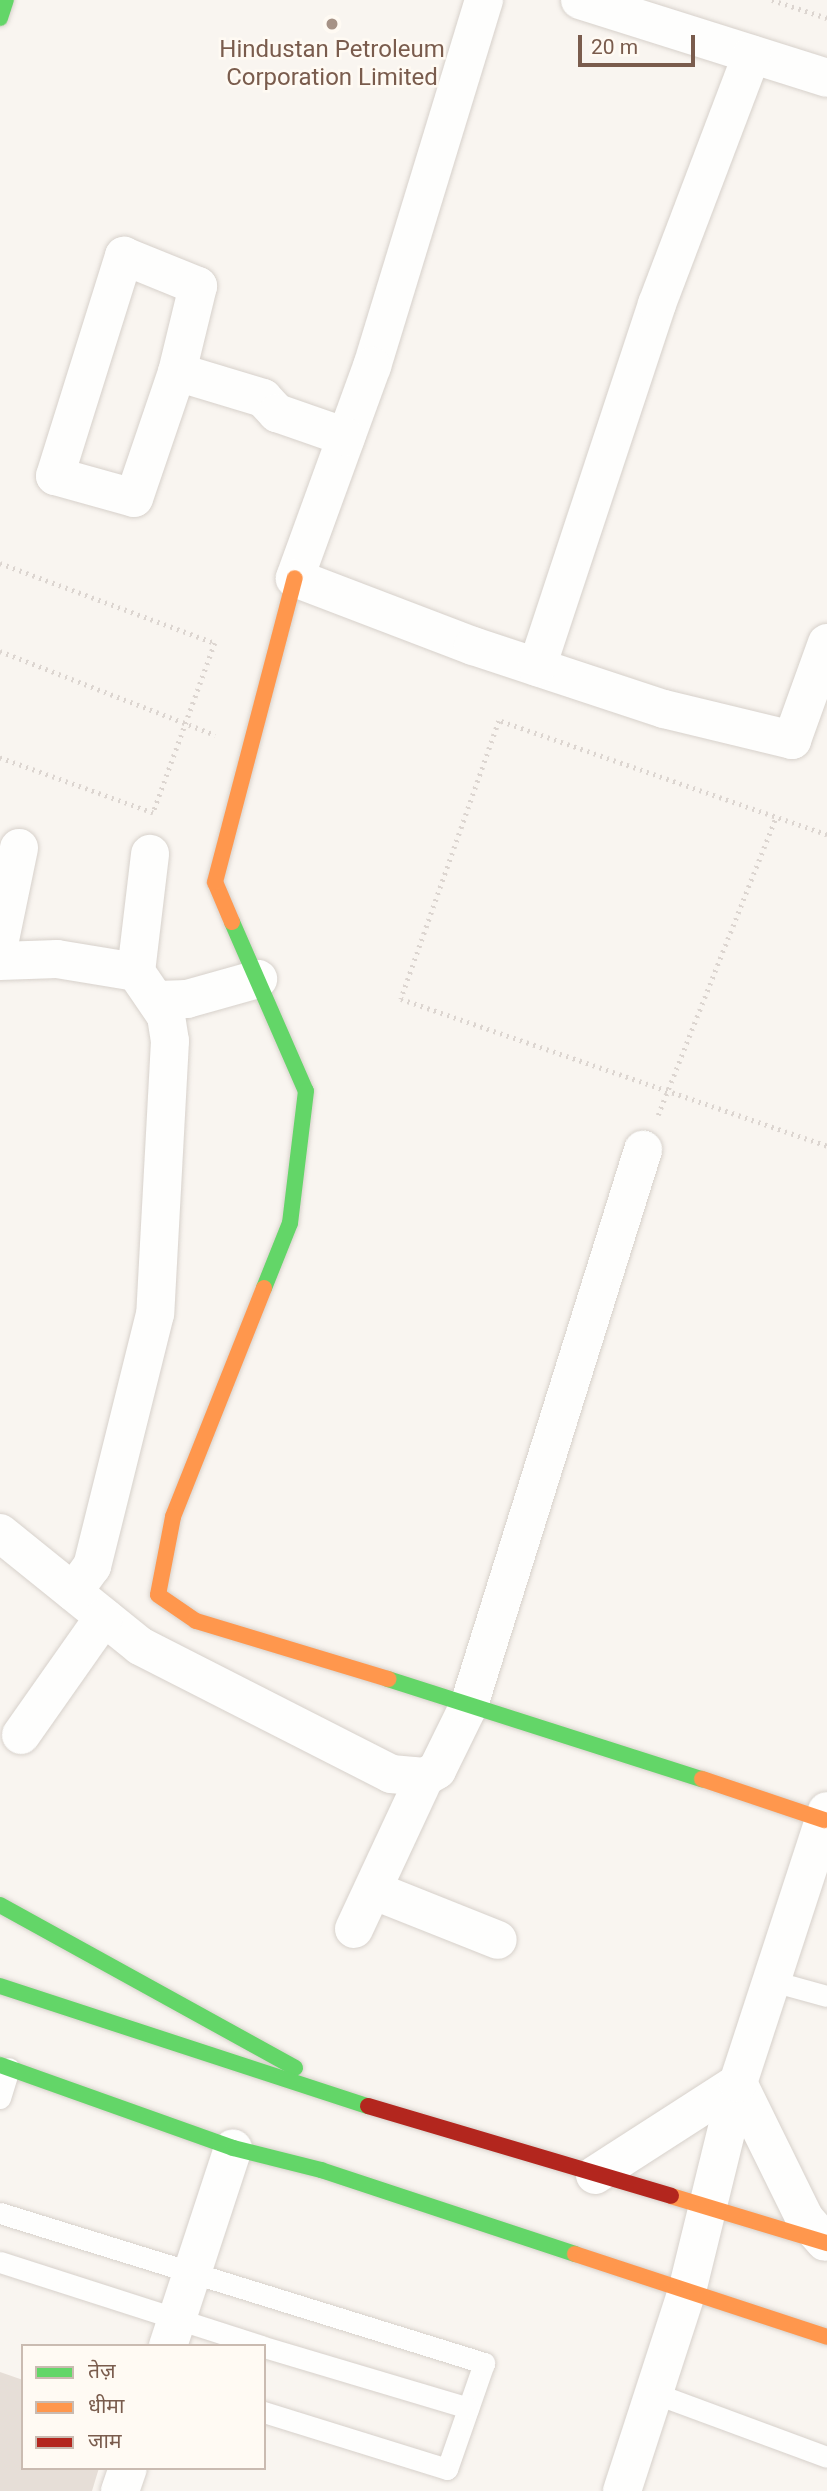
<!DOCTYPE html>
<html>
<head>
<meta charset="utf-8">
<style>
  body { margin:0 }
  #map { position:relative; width:827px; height:2491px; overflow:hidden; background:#f9f5f0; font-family:Roboto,"Noto Sans Devanagari",sans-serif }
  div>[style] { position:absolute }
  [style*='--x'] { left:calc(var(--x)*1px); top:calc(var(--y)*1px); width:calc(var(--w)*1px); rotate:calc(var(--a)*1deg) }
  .building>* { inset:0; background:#e6ded7 }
  .path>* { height:4.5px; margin-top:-2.25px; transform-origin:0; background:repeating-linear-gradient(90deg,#dcd5d0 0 2px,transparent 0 7px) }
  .roads { filter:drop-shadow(0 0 2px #d7d1cb) drop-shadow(0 0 2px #d7d1cb) }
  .lane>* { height:21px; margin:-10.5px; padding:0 10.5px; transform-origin:10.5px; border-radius:10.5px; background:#fefefd }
  .street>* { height:38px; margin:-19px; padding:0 19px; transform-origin:19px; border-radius:19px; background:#fefefd }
  .fast>* { height:16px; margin:-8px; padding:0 8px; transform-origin:8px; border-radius:8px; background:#63d668 }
  .slow>* { height:16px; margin:-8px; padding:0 8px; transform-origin:8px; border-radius:8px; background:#ff974d }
  .jam>* { height:16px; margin:-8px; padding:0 8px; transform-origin:8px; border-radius:8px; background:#b3261e }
  .dots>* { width:19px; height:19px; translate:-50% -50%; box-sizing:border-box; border:4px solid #fffaf3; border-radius:50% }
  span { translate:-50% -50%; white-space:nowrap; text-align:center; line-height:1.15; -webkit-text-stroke:5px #fffaf3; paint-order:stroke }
  .poi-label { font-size:24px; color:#7a5c4d }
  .legend { position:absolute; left:21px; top:2344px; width:245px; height:126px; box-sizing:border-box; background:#fffaf3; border:2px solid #cabbb1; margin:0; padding:9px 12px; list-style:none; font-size:21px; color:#7a5c4d }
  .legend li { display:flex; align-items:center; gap:14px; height:35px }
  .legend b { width:35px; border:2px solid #cabbb1 }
  .scale { position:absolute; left:578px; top:35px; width:117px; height:32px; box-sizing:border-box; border:4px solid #7a5c4d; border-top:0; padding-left:9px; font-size:21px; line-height:24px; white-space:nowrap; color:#7a5c4d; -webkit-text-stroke:5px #fffaf3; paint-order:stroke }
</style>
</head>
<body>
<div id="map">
  <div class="building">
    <div style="clip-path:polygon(0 2372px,23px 2380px,23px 2468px,99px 2468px,92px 2491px,0 2491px)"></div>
  </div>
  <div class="path">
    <div style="--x:772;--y:0;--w:58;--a:18.1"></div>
    <div style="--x:0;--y:563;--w:229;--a:20.4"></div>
    <div style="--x:215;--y:643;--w:181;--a:110"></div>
    <div style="--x:153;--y:813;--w:163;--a:-160.2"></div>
    <div style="--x:0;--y:651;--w:231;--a:21.3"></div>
    <div style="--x:827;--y:835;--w:347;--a:-160.8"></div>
    <div style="--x:499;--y:721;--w:295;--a:109.4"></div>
    <div style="--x:401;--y:999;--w:451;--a:19"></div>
    <div style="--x:658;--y:1115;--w:318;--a:-68.4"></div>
  </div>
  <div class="roads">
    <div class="lane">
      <div style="--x:772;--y:1981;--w:57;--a:15.3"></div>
      <div style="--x:0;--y:2098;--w:31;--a:-73"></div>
      <div style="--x:0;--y:2213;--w:507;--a:17.22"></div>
      <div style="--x:484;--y:2363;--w:112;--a:109.2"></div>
      <div style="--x:447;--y:2469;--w:192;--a:-162.7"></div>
      <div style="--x:0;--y:2262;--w:274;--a:17.8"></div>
      <div style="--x:264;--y:2347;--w:213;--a:16.6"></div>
      <div style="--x:654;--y:2393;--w:184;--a:20.3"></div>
    </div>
    <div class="street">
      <div style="--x:484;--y:0;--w:383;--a:107"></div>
      <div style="--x:372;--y:366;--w:226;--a:110"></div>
      <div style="--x:295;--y:578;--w:191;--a:20.9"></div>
      <div style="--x:473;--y:646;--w:201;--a:18.3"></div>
      <div style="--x:664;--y:709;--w:132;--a:13.6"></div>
      <div style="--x:792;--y:740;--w:103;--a:-70.2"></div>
      <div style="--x:580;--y:0;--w:259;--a:17.5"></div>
      <div style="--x:177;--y:372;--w:133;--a:108.8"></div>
      <div style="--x:134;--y:498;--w:82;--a:-164.4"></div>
      <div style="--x:55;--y:476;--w:231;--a:-72.6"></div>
      <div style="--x:124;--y:256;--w:80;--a:22.1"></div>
      <div style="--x:198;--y:286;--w:89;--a:103.7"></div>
      <div style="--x:177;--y:372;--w:90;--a:16.8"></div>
      <div style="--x:263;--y:398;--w:21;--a:47"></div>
      <div style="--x:277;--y:413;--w:73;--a:19.2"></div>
      <div style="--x:537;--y:667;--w:382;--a:-71.7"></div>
      <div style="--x:657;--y:304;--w:267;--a:-69.2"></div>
      <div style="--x:0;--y:940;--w:94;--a:-78.3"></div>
      <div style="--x:0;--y:961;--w:57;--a:-2"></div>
      <div style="--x:57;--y:959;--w:80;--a:9.3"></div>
      <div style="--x:136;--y:972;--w:53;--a:55.7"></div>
      <div style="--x:166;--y:1016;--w:25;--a:81"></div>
      <div style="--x:170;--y:1041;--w:273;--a:93.1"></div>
      <div style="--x:155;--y:1314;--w:260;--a:104"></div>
      <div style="--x:92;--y:1566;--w:32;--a:126"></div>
      <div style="--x:136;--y:972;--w:119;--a:-83.2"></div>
      <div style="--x:158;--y:1000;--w:29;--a:-2"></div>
      <div style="--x:187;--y:999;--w:74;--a:-15.7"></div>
      <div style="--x:0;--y:1533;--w:180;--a:38.9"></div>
      <div style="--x:140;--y:1646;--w:282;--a:27"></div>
      <div style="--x:391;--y:1774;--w:34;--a:5"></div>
      <div style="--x:425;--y:1777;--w:14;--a:-30"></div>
      <div style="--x:437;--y:1770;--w:72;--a:-63.8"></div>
      <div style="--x:469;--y:1705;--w:582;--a:-72.59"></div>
      <div style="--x:21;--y:1735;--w:144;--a:-54.9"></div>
      <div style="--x:375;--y:1891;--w:132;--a:21.7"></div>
      <div style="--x:354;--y:1929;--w:168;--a:-65"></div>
      <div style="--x:595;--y:2175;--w:170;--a:-32.8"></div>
      <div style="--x:738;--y:2083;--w:152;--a:63.8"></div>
      <div style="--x:805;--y:2219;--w:30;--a:49"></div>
      <div style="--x:168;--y:2346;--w:208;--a:-71.8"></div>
      <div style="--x:120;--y:2491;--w:24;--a:-71"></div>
      <div style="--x:622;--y:2491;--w:210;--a:-72"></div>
      <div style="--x:687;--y:2291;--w:214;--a:-76.2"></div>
      <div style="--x:738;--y:2083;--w:286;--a:-71.9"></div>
    </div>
    <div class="fast">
      <div style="--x:0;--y:18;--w:19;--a:-72"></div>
      <div style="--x:232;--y:922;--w:184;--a:66.4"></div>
      <div style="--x:306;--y:1091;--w:133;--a:96.9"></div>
      <div style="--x:290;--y:1223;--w:70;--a:111.8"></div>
      <div style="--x:388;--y:1679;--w:330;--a:17.7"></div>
      <div style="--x:0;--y:1905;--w:337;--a:28.9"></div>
      <div style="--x:0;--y:1986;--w:387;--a:18.1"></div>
      <div style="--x:0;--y:2065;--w:247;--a:19.6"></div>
      <div style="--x:233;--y:2148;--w:91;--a:14"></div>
      <div style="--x:321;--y:2170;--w:268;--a:18.3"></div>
    </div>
    <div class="slow">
      <div style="--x:232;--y:922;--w:43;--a:-113"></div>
      <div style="--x:215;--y:882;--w:314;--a:-75.3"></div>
      <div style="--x:264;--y:1288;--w:246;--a:111.7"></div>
      <div style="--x:173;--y:1517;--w:79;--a:100.9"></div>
      <div style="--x:158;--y:1595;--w:46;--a:34.4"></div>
      <div style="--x:196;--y:1621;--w:201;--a:16.8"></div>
      <div style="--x:702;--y:1779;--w:129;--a:18.6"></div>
      <div style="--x:671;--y:2196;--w:163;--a:16.8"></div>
      <div style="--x:575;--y:2254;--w:265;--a:18.2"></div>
    </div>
    <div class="jam">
      <div style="--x:368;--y:2106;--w:316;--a:16.5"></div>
    </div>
  </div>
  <div class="dots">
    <div style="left:332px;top:24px;background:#a69286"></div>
  </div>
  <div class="poi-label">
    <span style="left:332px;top:64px">Hindustan Petroleum<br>Corporation Limited</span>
  </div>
  <ul class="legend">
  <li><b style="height:9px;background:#63d668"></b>तेज़</li>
  <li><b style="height:9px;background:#ff974d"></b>धीमा</li>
  <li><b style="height:9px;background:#b3261e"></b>जाम</li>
  </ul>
  <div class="scale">20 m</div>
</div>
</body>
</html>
